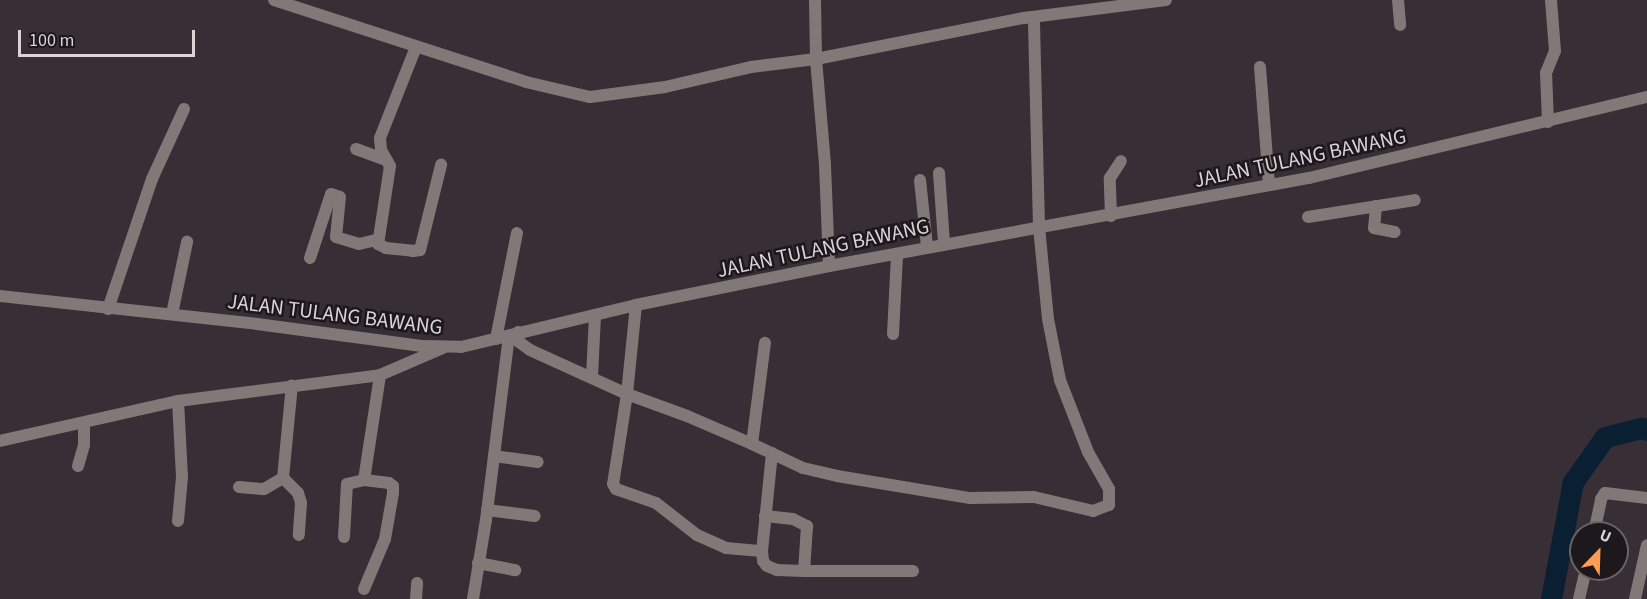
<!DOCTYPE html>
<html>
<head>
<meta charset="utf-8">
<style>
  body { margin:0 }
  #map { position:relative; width:1647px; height:599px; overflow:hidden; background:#372e36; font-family:"Source Sans 3",sans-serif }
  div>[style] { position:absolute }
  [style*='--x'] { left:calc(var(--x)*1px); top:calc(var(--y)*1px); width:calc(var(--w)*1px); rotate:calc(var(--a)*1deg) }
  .river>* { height:21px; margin:-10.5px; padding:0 10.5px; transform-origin:10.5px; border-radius:10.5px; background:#0a1f32 }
  .minor>* { height:12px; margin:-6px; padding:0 6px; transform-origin:6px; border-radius:6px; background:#807978 }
  .tertiary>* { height:12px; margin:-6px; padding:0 6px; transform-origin:6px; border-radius:6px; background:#807978 }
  span { translate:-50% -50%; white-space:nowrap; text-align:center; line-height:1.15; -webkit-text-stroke:5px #1c181b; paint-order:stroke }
  .street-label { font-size:21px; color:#dad4d9 }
  .north { position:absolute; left:1569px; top:521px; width:60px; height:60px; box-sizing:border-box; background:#1c181b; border:2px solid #686367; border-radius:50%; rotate:23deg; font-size:16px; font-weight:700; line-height:24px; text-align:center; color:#dad4d9 }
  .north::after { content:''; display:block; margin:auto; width:21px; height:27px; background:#fd9d54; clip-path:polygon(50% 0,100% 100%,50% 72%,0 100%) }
  .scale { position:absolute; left:18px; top:30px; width:177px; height:27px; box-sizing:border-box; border:3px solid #dad4d9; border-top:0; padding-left:8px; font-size:18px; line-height:21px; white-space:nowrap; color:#dad4d9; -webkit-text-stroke:4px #1c181b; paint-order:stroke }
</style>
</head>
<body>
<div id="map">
  <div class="river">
    <div style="--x:1551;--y:599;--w:119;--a:-79.4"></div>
    <div style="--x:1573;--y:482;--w:55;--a:-54.6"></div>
    <div style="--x:1605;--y:437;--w:38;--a:-14"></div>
    <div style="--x:1642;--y:428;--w:5;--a:22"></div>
  </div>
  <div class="minor">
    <div style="--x:274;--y:0;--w:265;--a:18"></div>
    <div style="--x:526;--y:82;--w:66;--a:13.2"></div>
    <div style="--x:590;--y:97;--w:76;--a:-7.6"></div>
    <div style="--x:665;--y:87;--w:88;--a:-13.1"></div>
    <div style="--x:751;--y:67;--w:65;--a:-7"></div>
    <div style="--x:816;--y:59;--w:106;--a:85.1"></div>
    <div style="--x:825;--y:165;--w:101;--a:87.7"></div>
    <div style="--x:815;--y:0;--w:59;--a:89"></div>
    <div style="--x:816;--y:59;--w:212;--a:-11.2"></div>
    <div style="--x:1024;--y:18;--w:143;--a:-7.2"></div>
    <div style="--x:1398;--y:0;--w:25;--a:85"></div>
    <div style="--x:416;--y:47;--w:98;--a:111.6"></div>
    <div style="--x:380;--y:138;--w:12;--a:85"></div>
    <div style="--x:381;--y:150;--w:18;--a:61"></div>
    <div style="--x:390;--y:166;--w:79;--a:98.7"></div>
    <div style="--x:378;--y:244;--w:9;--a:27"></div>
    <div style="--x:386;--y:248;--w:27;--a:6"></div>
    <div style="--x:413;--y:251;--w:7;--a:-8"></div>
    <div style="--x:420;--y:250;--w:88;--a:-76.1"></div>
    <div style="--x:1260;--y:67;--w:118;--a:85.6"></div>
    <div style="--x:1548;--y:122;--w:49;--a:-92.3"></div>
    <div style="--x:1546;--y:73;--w:24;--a:-68"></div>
    <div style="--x:1555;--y:51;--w:51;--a:-94.5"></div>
    <div style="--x:356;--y:149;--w:33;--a:20"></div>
    <div style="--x:939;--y:173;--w:70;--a:85.9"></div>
    <div style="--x:920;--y:180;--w:67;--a:84"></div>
    <div style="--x:1376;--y:206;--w:22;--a:95"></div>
    <div style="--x:1374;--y:228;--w:21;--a:11"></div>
    <div style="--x:1111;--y:216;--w:38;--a:-92"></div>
    <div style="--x:1110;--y:178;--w:20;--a:-57"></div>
    <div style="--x:1308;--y:217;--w:108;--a:-9"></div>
    <div style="--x:310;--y:258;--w:67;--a:-71.8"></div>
    <div style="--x:331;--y:194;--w:9;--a:18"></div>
    <div style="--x:340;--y:197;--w:40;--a:95.7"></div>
    <div style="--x:336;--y:237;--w:24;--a:17"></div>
    <div style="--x:359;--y:244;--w:18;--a:-13"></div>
    <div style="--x:636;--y:305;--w:89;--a:95.8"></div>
    <div style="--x:627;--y:394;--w:64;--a:20.1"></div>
    <div style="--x:687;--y:416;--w:71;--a:23.3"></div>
    <div style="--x:752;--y:444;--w:102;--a:-82.7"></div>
    <div style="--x:108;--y:309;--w:137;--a:-71.3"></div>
    <div style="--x:152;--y:179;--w:77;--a:-65.4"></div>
    <div style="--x:172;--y:314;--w:74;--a:-78.2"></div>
    <div style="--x:518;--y:332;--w:10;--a:84"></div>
    <div style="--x:519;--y:342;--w:14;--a:36"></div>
    <div style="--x:530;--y:350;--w:107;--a:24.4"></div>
    <div style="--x:627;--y:394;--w:91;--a:98.8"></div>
    <div style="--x:613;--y:484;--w:6;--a:59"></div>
    <div style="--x:616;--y:489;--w:42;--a:19.3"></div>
    <div style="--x:656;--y:503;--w:52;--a:38"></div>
    <div style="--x:697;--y:535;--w:32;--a:24"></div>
    <div style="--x:726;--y:548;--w:36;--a:5"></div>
    <div style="--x:893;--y:334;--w:80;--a:-87.1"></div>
    <div style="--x:496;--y:339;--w:108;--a:-78.8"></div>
    <div style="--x:592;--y:377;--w:62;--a:-87.2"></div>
    <div style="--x:0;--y:441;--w:182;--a:-12.7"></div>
    <div style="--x:178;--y:401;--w:204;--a:-7.3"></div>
    <div style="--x:380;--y:375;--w:69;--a:-23.2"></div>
    <div style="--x:752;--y:444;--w:56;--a:25.2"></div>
    <div style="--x:803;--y:468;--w:35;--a:13"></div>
    <div style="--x:837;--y:476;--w:135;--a:9.4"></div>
    <div style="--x:970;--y:498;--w:64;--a:-0.9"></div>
    <div style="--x:1034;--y:497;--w:61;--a:13.3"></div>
    <div style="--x:1093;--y:511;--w:17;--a:-21"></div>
    <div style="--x:1109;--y:505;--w:16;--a:-90"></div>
    <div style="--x:1109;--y:489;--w:43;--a:-119.6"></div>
    <div style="--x:1088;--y:452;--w:77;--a:-111.3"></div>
    <div style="--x:1060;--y:380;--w:62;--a:-101.1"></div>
    <div style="--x:1048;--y:319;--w:92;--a:-95.6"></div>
    <div style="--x:1039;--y:227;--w:210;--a:-91.4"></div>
    <div style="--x:772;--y:453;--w:99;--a:95.8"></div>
    <div style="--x:762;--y:551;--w:10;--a:84"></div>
    <div style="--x:763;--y:561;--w:6;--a:51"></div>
    <div style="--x:767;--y:566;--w:11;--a:22"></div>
    <div style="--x:777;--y:570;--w:27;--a:2"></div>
    <div style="--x:494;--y:456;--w:44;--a:7.8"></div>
    <div style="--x:78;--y:466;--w:22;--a:-74"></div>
    <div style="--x:84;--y:445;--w:22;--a:-90"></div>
    <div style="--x:283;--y:478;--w:21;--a:45"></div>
    <div style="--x:298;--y:493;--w:10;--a:73"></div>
    <div style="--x:301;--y:503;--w:32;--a:94"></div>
    <div style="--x:239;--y:487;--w:25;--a:5"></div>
    <div style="--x:264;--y:489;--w:22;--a:-30"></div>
    <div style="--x:283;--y:478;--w:93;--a:-84.5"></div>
    <div style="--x:487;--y:510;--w:48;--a:7.1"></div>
    <div style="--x:765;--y:516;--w:28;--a:6"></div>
    <div style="--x:793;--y:519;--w:16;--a:27"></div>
    <div style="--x:807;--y:526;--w:45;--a:93.8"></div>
    <div style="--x:804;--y:571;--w:109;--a:0"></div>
    <div style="--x:178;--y:521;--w:44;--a:-84.8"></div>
    <div style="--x:182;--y:477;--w:76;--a:-93"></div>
    <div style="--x:1594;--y:533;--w:35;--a:-78"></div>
    <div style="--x:1601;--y:499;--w:7;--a:-56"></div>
    <div style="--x:1605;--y:493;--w:42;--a:6.8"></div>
    <div style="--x:344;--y:537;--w:53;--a:-86.8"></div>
    <div style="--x:347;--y:484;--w:17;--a:-13"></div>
    <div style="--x:478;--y:563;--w:38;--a:11"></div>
    <div style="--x:364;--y:589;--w:54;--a:-67.2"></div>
    <div style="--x:385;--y:539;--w:47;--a:-80.1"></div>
    <div style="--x:393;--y:493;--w:7;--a:-90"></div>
    <div style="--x:393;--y:486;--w:5;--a:-143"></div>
    <div style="--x:389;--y:483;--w:25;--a:-173"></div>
    <div style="--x:364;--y:480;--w:106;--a:-81.3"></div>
    <div style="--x:416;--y:599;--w:16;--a:-86"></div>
    <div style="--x:473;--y:599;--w:80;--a:-80.7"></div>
    <div style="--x:486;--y:520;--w:186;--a:-82.9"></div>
    <div style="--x:1579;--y:599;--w:31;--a:-77"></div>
    <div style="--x:1635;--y:599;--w:55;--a:-77.5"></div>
  </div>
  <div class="tertiary">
    <div style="--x:0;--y:296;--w:259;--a:6.2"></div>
    <div style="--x:257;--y:324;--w:166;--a:7.6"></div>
    <div style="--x:422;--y:346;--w:39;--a:1"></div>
    <div style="--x:461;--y:347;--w:180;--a:-13.5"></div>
    <div style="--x:636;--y:305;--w:197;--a:-11.4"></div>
    <div style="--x:829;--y:266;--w:488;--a:-10.4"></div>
    <div style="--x:1309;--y:178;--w:348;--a:-13.5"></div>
  </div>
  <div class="street-label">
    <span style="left:1300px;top:158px;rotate:-12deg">JALAN TULANG BAWANG</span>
    <span style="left:823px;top:248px;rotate:-12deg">JALAN TULANG BAWANG</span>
    <span style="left:335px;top:314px;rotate:7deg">JALAN TULANG BAWANG</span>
  </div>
  <div class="north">U</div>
  <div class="scale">100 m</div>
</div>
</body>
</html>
